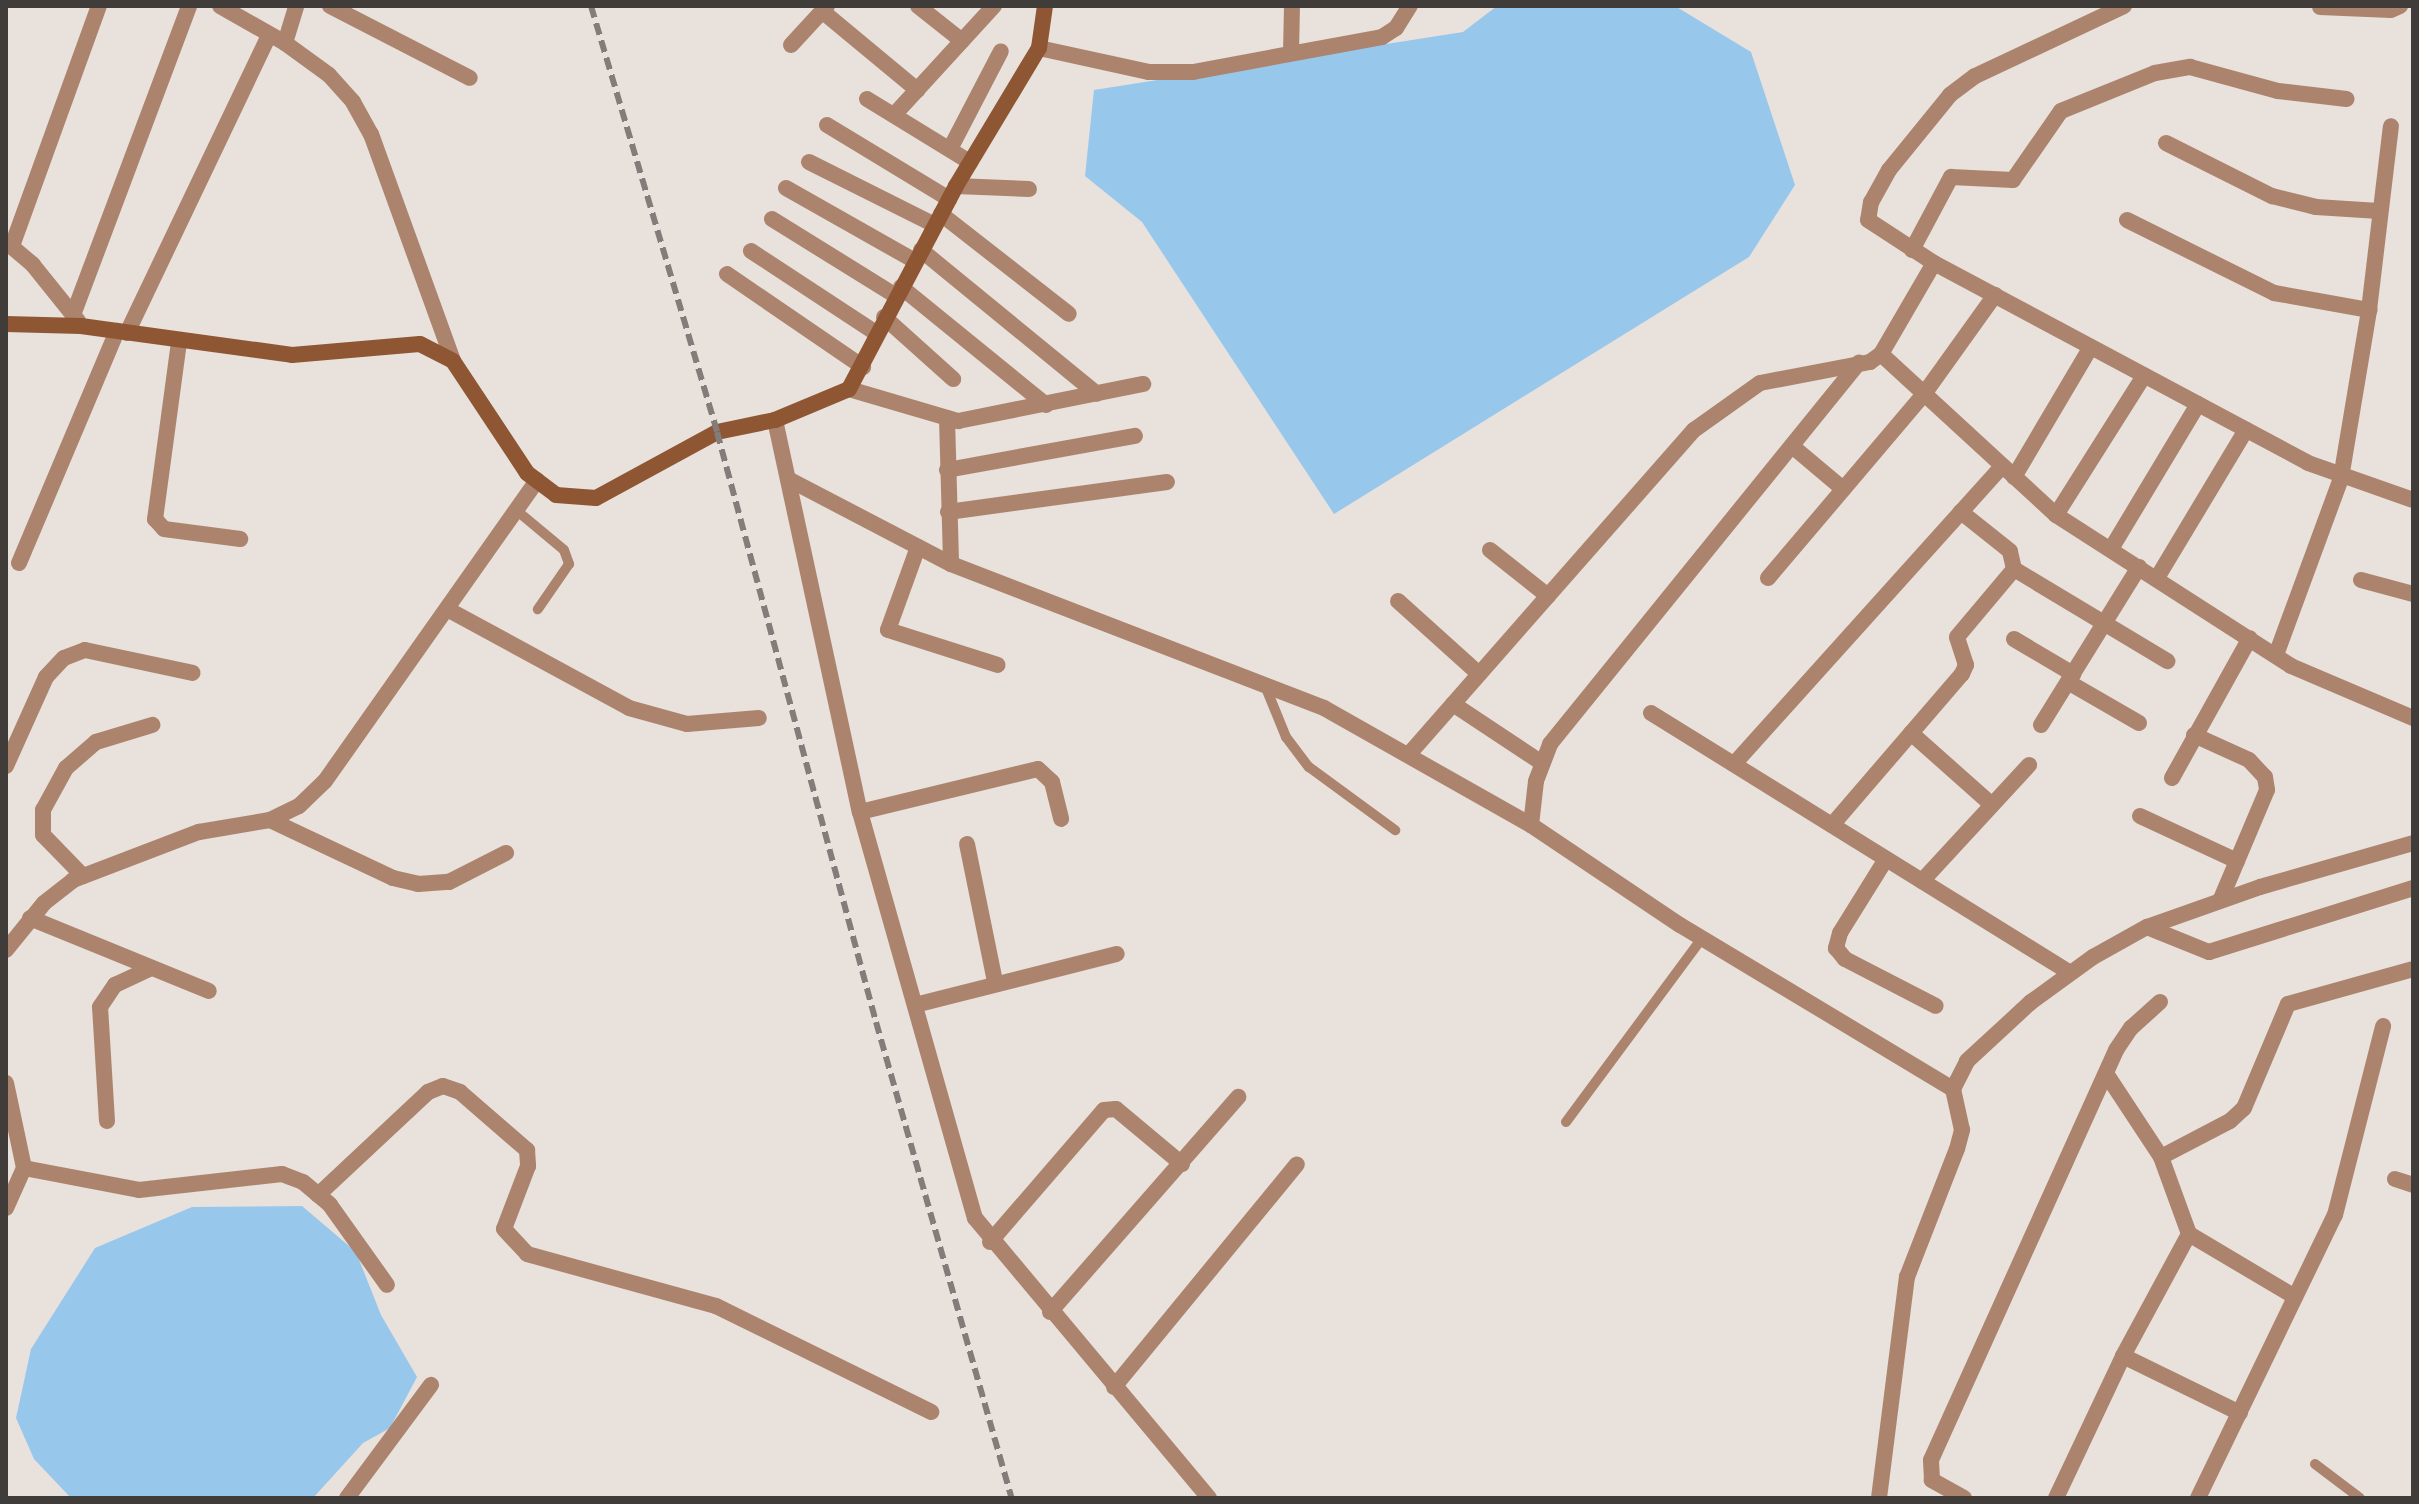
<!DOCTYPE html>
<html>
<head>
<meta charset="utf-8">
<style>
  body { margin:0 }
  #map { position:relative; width:2419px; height:1504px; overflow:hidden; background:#e8e1dc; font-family:Poppins,sans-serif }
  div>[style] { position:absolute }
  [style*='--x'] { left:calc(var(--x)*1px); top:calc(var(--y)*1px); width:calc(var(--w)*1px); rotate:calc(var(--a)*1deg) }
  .water>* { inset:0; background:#98c7ec }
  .lane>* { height:10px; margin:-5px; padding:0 5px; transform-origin:5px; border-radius:5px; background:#ac846d }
  .street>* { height:16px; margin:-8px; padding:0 8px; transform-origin:8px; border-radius:8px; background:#ac846d }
  .secondary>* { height:16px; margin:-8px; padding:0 8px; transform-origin:8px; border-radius:8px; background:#8e5633 }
  .rail>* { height:6px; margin-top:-3px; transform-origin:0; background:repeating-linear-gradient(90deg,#827d7a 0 12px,transparent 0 18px) }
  span { translate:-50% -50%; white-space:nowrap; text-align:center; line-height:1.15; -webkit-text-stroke:8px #f5eee9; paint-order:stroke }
  .frame { position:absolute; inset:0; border:8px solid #3f3c3a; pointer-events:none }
</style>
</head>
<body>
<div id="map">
  <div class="water">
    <div style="clip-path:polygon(1497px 6px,1675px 6px,1751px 52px,1795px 185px,1749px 257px,1334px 514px,1142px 222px,1085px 176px,1094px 90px,1463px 32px)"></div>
    <div style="clip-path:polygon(302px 1206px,356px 1252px,381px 1315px,417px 1377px,390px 1428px,363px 1443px,313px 1498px,71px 1498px,34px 1459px,16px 1418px,31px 1349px,95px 1248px,192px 1207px)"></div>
  </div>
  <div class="lane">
    <div style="--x:516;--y:510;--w:62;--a:39.8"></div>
    <div style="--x:564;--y:550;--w:15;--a:70"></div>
    <div style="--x:569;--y:564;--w:55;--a:124.6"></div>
    <div style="--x:1266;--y:688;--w:53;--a:67.8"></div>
    <div style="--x:1286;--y:737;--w:38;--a:53"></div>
    <div style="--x:1309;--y:767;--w:107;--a:36.2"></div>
    <div style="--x:1566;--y:1122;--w:229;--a:-53.5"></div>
    <div style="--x:2315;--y:1464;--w:56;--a:37.1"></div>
  </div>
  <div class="street">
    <div style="--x:220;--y:6;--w:75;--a:29.6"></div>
    <div style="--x:285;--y:43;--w:54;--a:36"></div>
    <div style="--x:329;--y:75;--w:36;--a:48"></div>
    <div style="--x:353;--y:102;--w:37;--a:61"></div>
    <div style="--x:371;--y:134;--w:241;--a:70.1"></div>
    <div style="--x:330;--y:6;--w:157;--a:27.2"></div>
    <div style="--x:918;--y:6;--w:56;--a:38.5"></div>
    <div style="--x:2124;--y:6;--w:165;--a:154.8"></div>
    <div style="--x:1975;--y:76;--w:31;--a:143"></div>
    <div style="--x:1950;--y:95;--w:97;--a:129.1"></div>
    <div style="--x:1889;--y:170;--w:37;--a:119"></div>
    <div style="--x:1871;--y:202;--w:18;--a:99"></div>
    <div style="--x:1868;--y:220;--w:79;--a:33.1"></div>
    <div style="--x:1934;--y:263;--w:424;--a:28.1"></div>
    <div style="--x:2308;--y:463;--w:111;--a:19.4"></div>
    <div style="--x:2320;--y:7;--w:71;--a:2.4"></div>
    <div style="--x:2391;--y:10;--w:10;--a:-24"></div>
    <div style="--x:822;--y:11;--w:124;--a:39.7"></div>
    <div style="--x:285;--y:43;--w:39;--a:-73"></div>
    <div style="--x:791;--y:45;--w:53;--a:-47.3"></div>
    <div style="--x:1039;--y:48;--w:113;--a:12.3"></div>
    <div style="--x:1149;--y:72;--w:44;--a:0"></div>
    <div style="--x:1193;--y:72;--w:192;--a:-10.5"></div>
    <div style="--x:1382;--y:37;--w:17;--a:-33"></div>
    <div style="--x:1396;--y:28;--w:26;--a:-58"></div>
    <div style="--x:1291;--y:53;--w:47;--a:-88.8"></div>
    <div style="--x:867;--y:99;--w:121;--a:31.5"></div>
    <div style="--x:894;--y:115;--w:148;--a:-47.5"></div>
    <div style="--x:827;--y:125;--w:143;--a:31.2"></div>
    <div style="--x:2166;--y:143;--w:119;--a:26.6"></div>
    <div style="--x:2272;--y:196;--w:45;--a:14"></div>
    <div style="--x:2316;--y:207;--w:63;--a:3.6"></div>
    <div style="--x:950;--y:149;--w:110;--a:-62.5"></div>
    <div style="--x:809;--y:162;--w:141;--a:26.6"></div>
    <div style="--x:956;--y:186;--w:73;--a:2.4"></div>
    <div style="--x:786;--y:188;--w:148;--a:29.5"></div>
    <div style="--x:941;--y:214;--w:162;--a:38"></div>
    <div style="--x:772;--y:219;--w:146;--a:31.8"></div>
    <div style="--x:2127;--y:220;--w:164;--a:26.4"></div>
    <div style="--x:2274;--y:293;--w:97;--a:10.1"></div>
    <div style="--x:6;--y:242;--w:35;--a:40"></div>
    <div style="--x:33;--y:265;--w:72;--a:51.2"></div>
    <div style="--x:12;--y:246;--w:255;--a:-70.1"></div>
    <div style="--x:921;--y:250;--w:227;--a:39.3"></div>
    <div style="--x:1912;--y:250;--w:83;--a:-61.9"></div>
    <div style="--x:1951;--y:177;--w:62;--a:2.8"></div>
    <div style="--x:2013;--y:180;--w:84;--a:-55.2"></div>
    <div style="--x:2061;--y:111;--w:101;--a:-22"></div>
    <div style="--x:2155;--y:73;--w:36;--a:-10"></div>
    <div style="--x:2190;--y:67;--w:91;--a:15.3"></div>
    <div style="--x:2278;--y:91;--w:69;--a:6.6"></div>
    <div style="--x:751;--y:251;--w:149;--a:33.3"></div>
    <div style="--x:727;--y:274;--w:165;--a:34.4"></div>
    <div style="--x:901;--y:287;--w:187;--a:39.1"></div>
    <div style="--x:73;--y:315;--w:330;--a:-69.4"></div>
    <div style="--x:884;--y:317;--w:93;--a:41.9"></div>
    <div style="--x:127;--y:333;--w:330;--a:-64.5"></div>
    <div style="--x:179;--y:342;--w:179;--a:97.7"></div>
    <div style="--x:155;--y:519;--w:13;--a:48"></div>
    <div style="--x:164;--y:529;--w:77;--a:7.5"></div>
    <div style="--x:1881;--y:354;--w:238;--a:42.6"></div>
    <div style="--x:2056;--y:515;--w:279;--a:32.7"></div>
    <div style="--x:2291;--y:666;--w:133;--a:23.1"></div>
    <div style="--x:849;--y:389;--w:114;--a:16.4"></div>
    <div style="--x:958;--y:421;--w:189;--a:-11.3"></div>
    <div style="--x:947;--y:418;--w:146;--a:88.4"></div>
    <div style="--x:775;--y:420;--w:401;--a:77.8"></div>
    <div style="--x:860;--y:812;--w:422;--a:74.2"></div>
    <div style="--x:975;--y:1218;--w:365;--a:50.1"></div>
    <div style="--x:1792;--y:446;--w:67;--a:40.1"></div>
    <div style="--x:947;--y:470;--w:191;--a:-10.3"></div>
    <div style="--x:2014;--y:477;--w:151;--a:-59.4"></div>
    <div style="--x:792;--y:481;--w:179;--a:27.6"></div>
    <div style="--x:951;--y:564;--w:400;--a:21.1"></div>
    <div style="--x:1324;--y:708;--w:238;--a:29.5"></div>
    <div style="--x:1531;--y:825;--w:179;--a:33.9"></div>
    <div style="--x:1680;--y:925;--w:318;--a:31"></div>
    <div style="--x:948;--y:512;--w:221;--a:-7.8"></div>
    <div style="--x:2056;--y:515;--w:165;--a:-57.7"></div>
    <div style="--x:918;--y:547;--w:88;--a:109.9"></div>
    <div style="--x:888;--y:630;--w:115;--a:17.7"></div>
    <div style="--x:2111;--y:549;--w:169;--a:-59"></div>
    <div style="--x:1490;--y:550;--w:74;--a:38.4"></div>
    <div style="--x:19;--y:563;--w:252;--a:-67.1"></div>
    <div style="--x:2014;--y:569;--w:179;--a:31"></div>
    <div style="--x:1768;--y:578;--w:241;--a:-49.7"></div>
    <div style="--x:1924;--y:394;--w:122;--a:-54.4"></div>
    <div style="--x:2157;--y:578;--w:173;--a:-59"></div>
    <div style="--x:2361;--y:580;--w:54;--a:15.1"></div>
    <div style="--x:1398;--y:601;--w:109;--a:42"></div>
    <div style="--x:447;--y:609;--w:207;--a:28.5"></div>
    <div style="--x:629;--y:708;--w:60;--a:15.4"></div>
    <div style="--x:687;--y:724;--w:72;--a:-4.8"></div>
    <div style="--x:2014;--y:639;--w:69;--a:30.7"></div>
    <div style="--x:2276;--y:655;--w:189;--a:-69.8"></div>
    <div style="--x:2341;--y:478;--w:170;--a:-80.5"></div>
    <div style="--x:2369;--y:310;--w:185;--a:-83.2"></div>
    <div style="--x:2068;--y:682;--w:82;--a:30"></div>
    <div style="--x:1453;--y:704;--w:107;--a:33.5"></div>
    <div style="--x:1651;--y:713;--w:493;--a:31.8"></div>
    <div style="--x:2041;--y:725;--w:186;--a:-58.2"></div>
    <div style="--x:1911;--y:733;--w:108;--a:41.6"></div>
    <div style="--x:2194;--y:735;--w:60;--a:24.4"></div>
    <div style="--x:2249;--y:760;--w:23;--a:47"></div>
    <div style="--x:2265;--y:777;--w:13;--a:81"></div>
    <div style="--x:2267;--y:790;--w:118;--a:112.9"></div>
    <div style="--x:1410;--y:753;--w:430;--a:-48.7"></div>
    <div style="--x:1694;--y:430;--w:81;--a:-35.5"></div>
    <div style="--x:1760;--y:383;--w:112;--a:-10.8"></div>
    <div style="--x:1870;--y:362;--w:14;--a:-36"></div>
    <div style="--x:1881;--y:354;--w:105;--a:-59.8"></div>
    <div style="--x:1734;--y:764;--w:401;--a:-48"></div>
    <div style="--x:6;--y:766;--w:98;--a:-65.8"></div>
    <div style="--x:46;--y:677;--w:26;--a:-47"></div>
    <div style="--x:64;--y:658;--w:22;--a:-21"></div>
    <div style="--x:85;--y:650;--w:110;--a:12"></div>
    <div style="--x:2172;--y:778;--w:160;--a:-60.9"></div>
    <div style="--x:860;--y:812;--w:183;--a:-13.6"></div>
    <div style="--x:1038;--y:769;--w:19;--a:43"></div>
    <div style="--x:1052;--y:782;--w:38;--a:76"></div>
    <div style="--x:2140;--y:816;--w:107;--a:24.9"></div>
    <div style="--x:270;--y:820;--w:136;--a:25.2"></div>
    <div style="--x:393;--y:878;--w:26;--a:13"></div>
    <div style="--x:418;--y:884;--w:31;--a:-4"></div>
    <div style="--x:449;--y:882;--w:64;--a:-27"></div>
    <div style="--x:1531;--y:825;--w:44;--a:-83.5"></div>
    <div style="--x:1536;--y:781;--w:40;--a:-69"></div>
    <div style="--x:1550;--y:744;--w:491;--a:-51"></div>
    <div style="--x:1832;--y:825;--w:199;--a:-49.3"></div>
    <div style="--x:1962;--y:674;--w:10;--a:-66"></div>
    <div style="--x:1966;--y:665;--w:29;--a:-108"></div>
    <div style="--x:1957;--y:637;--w:89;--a:-50"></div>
    <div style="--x:2014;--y:569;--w:18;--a:-103"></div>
    <div style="--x:2010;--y:551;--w:63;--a:-141.5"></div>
    <div style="--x:967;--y:844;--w:141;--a:78.5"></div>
    <div style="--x:1886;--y:859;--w:87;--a:121.9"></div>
    <div style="--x:1840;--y:933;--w:16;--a:105"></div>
    <div style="--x:1836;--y:948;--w:14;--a:51"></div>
    <div style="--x:1845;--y:959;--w:102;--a:27.3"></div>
    <div style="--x:83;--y:876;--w:57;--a:-134.3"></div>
    <div style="--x:43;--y:835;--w:25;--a:-90"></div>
    <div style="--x:43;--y:810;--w:48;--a:-61.3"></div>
    <div style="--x:66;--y:768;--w:40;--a:-41"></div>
    <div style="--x:96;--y:742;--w:59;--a:-16.9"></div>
    <div style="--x:1922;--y:881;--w:158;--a:-47.3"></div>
    <div style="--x:30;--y:918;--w:193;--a:22.2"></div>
    <div style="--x:2147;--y:927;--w:67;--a:22"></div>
    <div style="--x:2209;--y:952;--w:214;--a:-17.4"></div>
    <div style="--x:6;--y:950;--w:60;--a:-51"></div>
    <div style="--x:44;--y:903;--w:37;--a:-38"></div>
    <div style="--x:73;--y:880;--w:135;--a:-20.9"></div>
    <div style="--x:199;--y:832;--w:72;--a:-9.6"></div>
    <div style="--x:270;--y:820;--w:32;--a:-26"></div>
    <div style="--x:299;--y:806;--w:36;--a:-44"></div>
    <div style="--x:325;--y:781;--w:368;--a:-54.8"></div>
    <div style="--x:915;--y:1005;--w:208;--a:-14.2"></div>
    <div style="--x:2107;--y:1075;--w:98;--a:56.6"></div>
    <div style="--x:2161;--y:1157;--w:82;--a:70"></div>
    <div style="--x:2189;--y:1234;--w:123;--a:30.7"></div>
    <div style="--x:6;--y:1083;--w:87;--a:78"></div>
    <div style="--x:24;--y:1168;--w:44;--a:114.2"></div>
    <div style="--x:107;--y:1121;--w:114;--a:-93.5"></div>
    <div style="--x:100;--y:1007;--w:27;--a:-56"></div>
    <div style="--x:115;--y:985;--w:40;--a:-25"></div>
    <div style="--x:2161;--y:1157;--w:78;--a:-27.6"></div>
    <div style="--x:2230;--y:1121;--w:19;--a:-43"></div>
    <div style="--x:2244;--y:1108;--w:113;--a:-67.1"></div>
    <div style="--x:2288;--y:1004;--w:130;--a:-15.6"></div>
    <div style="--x:24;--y:1168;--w:117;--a:10.8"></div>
    <div style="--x:139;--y:1190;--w:144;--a:-6.4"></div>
    <div style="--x:282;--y:1174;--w:22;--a:21"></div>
    <div style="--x:303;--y:1182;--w:35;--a:40"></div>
    <div style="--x:330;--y:1205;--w:98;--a:54.5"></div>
    <div style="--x:2395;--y:1179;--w:19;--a:18"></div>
    <div style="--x:318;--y:1195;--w:151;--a:-43.1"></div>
    <div style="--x:428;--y:1092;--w:16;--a:-22"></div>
    <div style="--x:443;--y:1086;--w:18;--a:19"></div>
    <div style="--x:460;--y:1092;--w:89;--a:40.9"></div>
    <div style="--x:527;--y:1150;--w:16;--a:86"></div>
    <div style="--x:528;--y:1166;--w:67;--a:110.9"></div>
    <div style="--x:504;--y:1229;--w:34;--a:47"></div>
    <div style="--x:527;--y:1254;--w:196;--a:15.4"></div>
    <div style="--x:716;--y:1306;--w:240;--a:26.2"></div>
    <div style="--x:990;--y:1242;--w:174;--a:-49.2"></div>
    <div style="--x:1104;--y:1110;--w:12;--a:-5"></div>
    <div style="--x:1116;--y:1109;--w:86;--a:39.8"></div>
    <div style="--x:1050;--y:1312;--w:286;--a:-48.8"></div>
    <div style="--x:2123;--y:1356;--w:130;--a:26"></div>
    <div style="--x:1114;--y:1387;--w:288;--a:-50.6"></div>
    <div style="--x:347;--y:1498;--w:141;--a:-53.4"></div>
    <div style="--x:1879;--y:1498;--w:223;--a:-82.8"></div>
    <div style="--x:1907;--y:1277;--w:137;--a:-68.7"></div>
    <div style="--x:1957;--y:1149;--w:20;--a:-75"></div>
    <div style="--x:1962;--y:1130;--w:42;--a:-102.4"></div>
    <div style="--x:1953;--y:1089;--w:31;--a:-63"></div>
    <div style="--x:1967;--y:1061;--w:87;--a:-42.7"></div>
    <div style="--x:2031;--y:1002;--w:77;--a:-36"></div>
    <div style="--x:2093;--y:957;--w:62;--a:-29.1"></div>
    <div style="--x:2147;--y:927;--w:120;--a:-19.5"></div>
    <div style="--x:2260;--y:887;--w:159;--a:-16"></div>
    <div style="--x:1964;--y:1498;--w:37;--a:-151"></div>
    <div style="--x:1932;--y:1480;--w:20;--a:-93"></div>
    <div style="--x:1931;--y:1460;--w:450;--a:-65.7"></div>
    <div style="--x:2116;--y:1050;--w:27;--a:-56"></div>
    <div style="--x:2131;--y:1028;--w:39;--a:-42"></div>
    <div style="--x:2056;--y:1498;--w:157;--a:-64.7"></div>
    <div style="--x:2123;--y:1356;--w:139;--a:-61.6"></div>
    <div style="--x:2198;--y:1498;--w:314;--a:-64.2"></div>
    <div style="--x:2335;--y:1215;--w:195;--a:-75.7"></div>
  </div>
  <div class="secondary">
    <div style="--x:6;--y:324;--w:75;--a:1.5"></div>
    <div style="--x:81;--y:326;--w:213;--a:7.8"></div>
    <div style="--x:292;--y:355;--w:128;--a:-4.9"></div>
    <div style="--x:420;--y:344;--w:37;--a:27"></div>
    <div style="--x:453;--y:361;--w:134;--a:56.5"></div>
    <div style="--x:527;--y:473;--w:36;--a:37"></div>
    <div style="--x:556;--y:495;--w:40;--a:4.3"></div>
    <div style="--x:596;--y:498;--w:138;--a:-28.6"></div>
    <div style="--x:717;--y:432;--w:59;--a:-11.7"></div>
    <div style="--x:775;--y:420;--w:80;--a:-22.7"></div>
    <div style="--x:849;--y:389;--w:229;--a:-62.2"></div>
    <div style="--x:956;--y:186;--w:161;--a:-59"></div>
    <div style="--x:1039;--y:48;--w:42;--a:-81.9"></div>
  </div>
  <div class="rail">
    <div style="--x:591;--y:6;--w:444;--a:73.5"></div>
    <div style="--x:717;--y:432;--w:611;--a:74.92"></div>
    <div style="--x:876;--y:1022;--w:495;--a:74.1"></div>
  </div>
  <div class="frame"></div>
</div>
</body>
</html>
